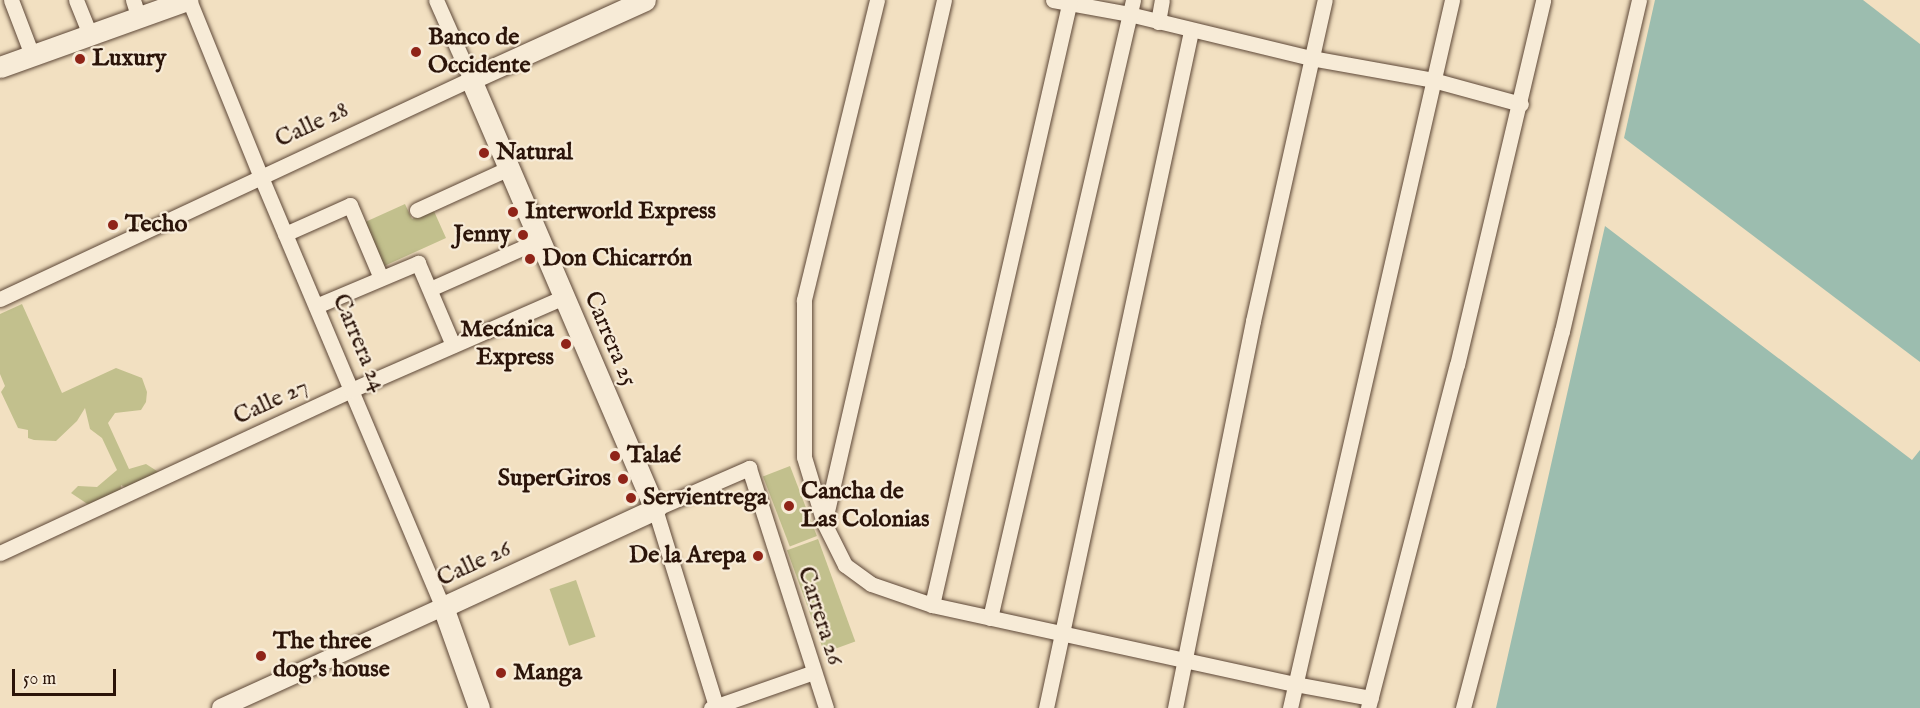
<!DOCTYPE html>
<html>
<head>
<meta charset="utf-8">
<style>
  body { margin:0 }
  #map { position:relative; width:1920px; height:708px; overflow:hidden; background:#f2e0c1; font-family:"IM FELL English",serif }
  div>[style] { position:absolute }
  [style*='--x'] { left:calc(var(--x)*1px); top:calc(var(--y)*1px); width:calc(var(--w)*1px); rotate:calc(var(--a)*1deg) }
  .green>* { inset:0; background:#c2c08d; transform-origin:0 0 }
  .water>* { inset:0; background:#9cbdaf }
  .roads { filter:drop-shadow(0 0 2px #5d4737) drop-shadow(0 0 2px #5d4737) }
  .minor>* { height:15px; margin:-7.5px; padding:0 7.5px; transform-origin:7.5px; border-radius:7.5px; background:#f7ebd7 }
  .tertiary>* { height:18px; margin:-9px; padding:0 9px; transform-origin:9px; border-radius:9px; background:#f7ebd7 }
  .secondary>* { height:21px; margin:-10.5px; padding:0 10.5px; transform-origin:10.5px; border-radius:10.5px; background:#f7ebd7 }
  .dots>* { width:16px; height:16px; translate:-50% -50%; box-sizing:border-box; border:3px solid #f7ebd7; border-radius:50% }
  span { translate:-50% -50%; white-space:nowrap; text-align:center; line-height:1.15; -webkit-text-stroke:4.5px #f7ebd7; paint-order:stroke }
  .poi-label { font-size:24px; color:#2b1409; font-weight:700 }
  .left { translate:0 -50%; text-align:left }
  .right { translate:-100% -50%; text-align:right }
  .street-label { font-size:24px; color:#2b1409 }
  .scale { position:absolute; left:12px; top:669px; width:104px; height:27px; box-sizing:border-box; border:3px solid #2b1409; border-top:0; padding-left:8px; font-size:18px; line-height:21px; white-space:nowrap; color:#2b1409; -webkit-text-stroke:4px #f7ebd7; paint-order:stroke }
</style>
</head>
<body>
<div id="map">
  <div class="green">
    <div style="clip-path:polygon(405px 204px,412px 219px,433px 209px,446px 238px,382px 267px,363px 223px)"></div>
    <div style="clip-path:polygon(22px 304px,62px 393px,116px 368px,142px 378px,147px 392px,146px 402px,141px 410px,115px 413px,108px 423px,129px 469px,146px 464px,160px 473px,132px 491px,121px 485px,120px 497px,89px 505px,71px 493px,78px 486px,97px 487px,117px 470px,102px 438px,90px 429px,85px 408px,77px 421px,56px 441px,34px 440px,28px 438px,28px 430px,18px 428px,1px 392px,5px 386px,0 374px,0 314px)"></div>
    <div style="left:790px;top:466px;width:75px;height:29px;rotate:69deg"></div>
    <div style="left:818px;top:539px;width:109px;height:33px;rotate:70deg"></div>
    <div style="left:576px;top:580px;width:60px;height:28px;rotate:71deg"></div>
  </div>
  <div class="water">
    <div style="clip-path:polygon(1655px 0,1863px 0,1920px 44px,1920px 362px,1624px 138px)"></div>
    <div style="clip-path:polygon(1605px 226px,1912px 460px,1920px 450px,1920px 708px,1496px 708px)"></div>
  </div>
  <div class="roads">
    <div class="minor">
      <div style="--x:11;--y:0;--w:59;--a:69.1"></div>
      <div style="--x:76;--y:0;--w:38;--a:68"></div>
      <div style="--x:133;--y:0;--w:19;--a:72"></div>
      <div style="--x:189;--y:0;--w:191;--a:67.9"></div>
      <div style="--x:261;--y:177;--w:467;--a:67.1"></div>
      <div style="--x:877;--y:0;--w:309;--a:103.7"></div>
      <div style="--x:804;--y:300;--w:157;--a:90"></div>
      <div style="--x:804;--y:457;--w:69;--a:73.1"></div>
      <div style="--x:824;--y:523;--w:47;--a:63.4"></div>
      <div style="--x:845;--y:565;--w:32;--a:36"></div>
      <div style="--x:871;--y:584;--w:65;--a:19"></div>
      <div style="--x:932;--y:605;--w:371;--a:12.3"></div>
      <div style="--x:1295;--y:684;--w:77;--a:10.4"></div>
      <div style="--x:1053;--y:0;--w:77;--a:10.4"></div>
      <div style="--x:1129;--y:14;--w:187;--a:13.6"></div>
      <div style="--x:1311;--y:58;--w:124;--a:10.2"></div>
      <div style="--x:1433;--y:80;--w:91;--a:15.3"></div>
      <div style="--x:1158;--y:22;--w:22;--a:-80"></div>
      <div style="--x:417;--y:210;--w:101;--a:-24.5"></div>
      <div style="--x:285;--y:234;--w:71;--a:-24"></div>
      <div style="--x:350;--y:205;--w:79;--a:67"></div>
      <div style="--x:430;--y:289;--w:120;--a:-24"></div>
      <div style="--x:0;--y:299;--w:520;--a:-25.04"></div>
      <div style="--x:471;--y:79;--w:86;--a:-113.9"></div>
      <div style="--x:316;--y:306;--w:111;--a:-22.9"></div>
      <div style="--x:418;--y:263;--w:89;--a:66.9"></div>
      <div style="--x:825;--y:520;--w:533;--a:-77.11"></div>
      <div style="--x:0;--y:553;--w:387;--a:-24.9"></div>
      <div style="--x:351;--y:390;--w:232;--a:-23.6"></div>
      <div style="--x:932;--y:605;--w:621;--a:-77.15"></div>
      <div style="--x:990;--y:618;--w:634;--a:-76.97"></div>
      <div style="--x:716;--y:706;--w:206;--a:-107.2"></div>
      <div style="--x:655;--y:509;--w:103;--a:-23.6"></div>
      <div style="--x:749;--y:468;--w:252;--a:72.2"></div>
      <div style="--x:711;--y:708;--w:109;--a:-19.3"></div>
      <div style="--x:1046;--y:708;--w:692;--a:-77.91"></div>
      <div style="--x:1175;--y:708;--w:395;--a:-78.6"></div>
      <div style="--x:1253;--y:321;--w:329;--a:-77.4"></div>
      <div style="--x:1290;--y:708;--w:726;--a:-77.11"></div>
      <div style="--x:1368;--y:708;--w:354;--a:-75.5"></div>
      <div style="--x:1457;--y:365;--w:375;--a:-76.7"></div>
      <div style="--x:1463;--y:708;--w:390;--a:-75.3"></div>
      <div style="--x:1562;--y:331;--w:340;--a:-76.9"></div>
    </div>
    <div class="tertiary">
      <div style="--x:221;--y:708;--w:244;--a:-24.5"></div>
    </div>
    <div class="secondary">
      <div style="--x:0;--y:67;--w:199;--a:-19.7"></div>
      <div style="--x:479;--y:708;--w:107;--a:-109.6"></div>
      <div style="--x:443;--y:607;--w:234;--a:-24.8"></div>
      <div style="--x:655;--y:509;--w:468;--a:-113.2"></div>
      <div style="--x:471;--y:79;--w:191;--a:-24.4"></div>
    </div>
  </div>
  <div class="dots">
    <div style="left:416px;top:52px;background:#8f2418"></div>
    <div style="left:80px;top:59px;background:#8f2418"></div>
    <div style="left:484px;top:153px;background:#8f2418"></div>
    <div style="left:513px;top:212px;background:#8f2418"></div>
    <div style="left:113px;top:225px;background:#8f2418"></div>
    <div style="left:523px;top:235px;background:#8f2418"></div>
    <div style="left:530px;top:259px;background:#8f2418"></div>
    <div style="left:566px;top:344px;background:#8f2418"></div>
    <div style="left:615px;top:456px;background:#8f2418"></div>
    <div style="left:623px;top:479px;background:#8f2418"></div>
    <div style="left:631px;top:498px;background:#8f2418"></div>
    <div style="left:789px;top:506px;background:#8f2418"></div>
    <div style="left:758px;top:556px;background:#8f2418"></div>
    <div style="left:261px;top:656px;background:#8f2418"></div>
    <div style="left:501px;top:673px;background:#8f2418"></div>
  </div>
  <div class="poi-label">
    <span class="left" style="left:428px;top:52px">Banco de<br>Occidente</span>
    <span class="left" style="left:92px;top:59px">Luxury</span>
    <span class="left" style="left:496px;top:153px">Natural</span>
    <span class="left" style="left:525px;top:212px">Interworld Express</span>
    <span class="left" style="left:125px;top:225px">Techo</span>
    <span class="right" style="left:511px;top:235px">Jenny</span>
    <span class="left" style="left:542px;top:259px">Don Chicarrón</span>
    <span class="right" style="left:554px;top:344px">Mecánica<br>Express</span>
    <span class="left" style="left:627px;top:456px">Talaé</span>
    <span class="right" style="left:611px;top:479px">SuperGiros</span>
    <span class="left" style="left:801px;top:506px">Cancha de<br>Las Colonias</span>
    <span class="left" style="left:643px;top:498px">Servientrega</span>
    <span class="right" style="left:746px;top:556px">De la Arepa</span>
    <span class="left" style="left:273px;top:656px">The three<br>dog's house</span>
    <span class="left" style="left:513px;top:673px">Manga</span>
  </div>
  <div class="street-label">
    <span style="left:312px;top:125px;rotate:-25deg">Calle 28</span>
    <span style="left:610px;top:339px;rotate:67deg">Carrera 25</span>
    <span style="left:359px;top:343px;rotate:67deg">Carrera 24</span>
    <span style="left:271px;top:402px;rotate:-25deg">Calle 27</span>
    <span style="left:474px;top:564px;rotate:-25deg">Calle 26</span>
    <span style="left:820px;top:616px;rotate:72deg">Carrera 26</span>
  </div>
  <div class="scale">50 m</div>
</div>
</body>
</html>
